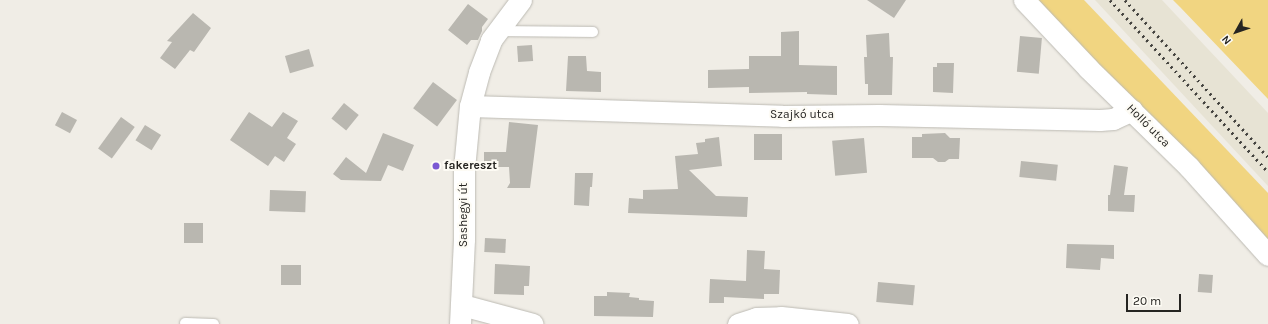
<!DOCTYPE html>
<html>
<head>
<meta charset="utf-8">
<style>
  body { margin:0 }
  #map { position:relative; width:1268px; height:324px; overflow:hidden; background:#f0ede6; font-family:Karla,sans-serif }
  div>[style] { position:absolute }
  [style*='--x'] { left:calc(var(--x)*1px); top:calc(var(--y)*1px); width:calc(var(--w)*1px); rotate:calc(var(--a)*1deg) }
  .built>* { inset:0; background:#e7e3d4 }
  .green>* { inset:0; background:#f1d581 }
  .building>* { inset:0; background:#b9b7b0; transform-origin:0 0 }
  .roads { filter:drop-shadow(0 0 1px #bcbab3) drop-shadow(0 0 1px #bcbab3) }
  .lane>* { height:10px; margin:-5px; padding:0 5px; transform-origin:5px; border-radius:5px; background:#fff }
  .street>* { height:21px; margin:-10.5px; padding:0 10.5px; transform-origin:10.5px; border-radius:10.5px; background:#fff }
  .rail>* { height:3px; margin-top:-1.5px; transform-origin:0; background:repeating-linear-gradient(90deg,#44433f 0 2px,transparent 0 6px) }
  .dots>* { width:11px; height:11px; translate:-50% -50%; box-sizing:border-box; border:2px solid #fdfbf4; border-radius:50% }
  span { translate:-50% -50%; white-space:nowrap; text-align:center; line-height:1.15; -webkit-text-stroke:4px #fdfbf4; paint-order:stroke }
  .street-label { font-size:12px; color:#252421 }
  .poi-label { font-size:12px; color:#252421; font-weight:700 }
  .left { translate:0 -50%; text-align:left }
  .north { position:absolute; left:1216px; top:12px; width:40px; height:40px; -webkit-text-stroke:3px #fdfbf4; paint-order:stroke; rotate:230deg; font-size:11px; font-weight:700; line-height:16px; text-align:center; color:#252421 }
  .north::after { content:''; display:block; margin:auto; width:14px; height:18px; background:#252421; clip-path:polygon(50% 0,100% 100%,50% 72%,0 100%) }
  .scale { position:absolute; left:1126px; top:294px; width:55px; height:18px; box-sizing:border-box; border:2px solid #252421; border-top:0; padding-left:5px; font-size:12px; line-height:14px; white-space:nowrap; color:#252421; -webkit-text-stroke:3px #fdfbf4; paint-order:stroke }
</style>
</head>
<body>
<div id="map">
  <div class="built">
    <div style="clip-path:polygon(1095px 0,1162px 0,1268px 113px,1268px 186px)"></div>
  </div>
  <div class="green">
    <div style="clip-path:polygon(1028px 0,1084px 0,1268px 193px,1268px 243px)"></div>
    <div style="clip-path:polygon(1173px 0,1268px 0,1268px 99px,1180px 7px)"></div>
  </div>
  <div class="building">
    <div style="clip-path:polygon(867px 0,906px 0,894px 18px)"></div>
    <div style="clip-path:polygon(468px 4px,488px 19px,482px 27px,482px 31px,478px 40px,471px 40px,467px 45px,448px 30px)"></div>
    <div style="clip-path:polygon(193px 13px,211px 28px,194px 52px,190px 50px,175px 69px,160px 58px,172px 42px,167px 41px)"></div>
    <div style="clip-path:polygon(799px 31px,799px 65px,837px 66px,837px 95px,807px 94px,807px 92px,749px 93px,749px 87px,708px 88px,708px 70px,749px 69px,749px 56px,781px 56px,781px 32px)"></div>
    <div style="clip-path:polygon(889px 33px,890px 57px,893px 57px,892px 95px,868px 95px,868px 84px,865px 84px,864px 57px,867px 57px,866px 35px)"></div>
    <div style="left:1020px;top:36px;width:22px;height:36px;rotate:5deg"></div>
    <div style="left:532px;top:45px;width:16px;height:15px;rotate:86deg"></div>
    <div style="left:309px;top:49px;width:18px;height:25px;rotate:74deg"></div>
    <div style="clip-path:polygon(568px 56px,586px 56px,587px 71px,601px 72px,601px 92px,566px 91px)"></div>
    <div style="clip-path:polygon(937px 63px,954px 63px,953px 93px,933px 92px,933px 67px,937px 67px)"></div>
    <div style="left:433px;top:82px;width:30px;height:33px;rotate:37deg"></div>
    <div style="left:344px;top:103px;width:19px;height:20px;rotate:39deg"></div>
    <div style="left:62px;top:112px;width:17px;height:15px;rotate:28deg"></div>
    <div style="clip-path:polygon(249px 112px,272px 127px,283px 112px,298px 121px,287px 138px,296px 144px,284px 162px,275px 156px,268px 166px,230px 140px)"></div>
    <div style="left:121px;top:117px;width:17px;height:39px;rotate:36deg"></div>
    <div style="clip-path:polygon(509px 122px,538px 125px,530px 188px,507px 188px,510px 183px,509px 167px,490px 167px,484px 163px,484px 152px,506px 152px)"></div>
    <div style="left:145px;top:125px;width:19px;height:18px;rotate:32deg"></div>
    <div style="clip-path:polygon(383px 133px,414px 145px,403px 171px,388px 165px,381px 181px,341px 180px,333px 174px,346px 157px,366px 173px)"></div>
    <div style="clip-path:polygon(945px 133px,950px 138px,960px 138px,959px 159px,949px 159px,945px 162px,938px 162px,933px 158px,912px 158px,912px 137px,922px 137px,922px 134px)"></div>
    <div style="left:754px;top:134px;width:28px;height:26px"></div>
    <div style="clip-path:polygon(719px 137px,722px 166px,689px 170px,716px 196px,748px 197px,747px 217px,628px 213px,629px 198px,643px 199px,643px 190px,678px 189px,675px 156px,698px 154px,696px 143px,705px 142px,705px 139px)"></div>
    <div style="left:864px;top:138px;width:35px;height:32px;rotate:85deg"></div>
    <div style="left:1021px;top:161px;width:37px;height:16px;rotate:6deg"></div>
    <div style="clip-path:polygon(1114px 165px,1128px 167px,1124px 195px,1135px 195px,1134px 212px,1108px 211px,1108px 195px,1110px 195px)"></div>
    <div style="clip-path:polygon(575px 173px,593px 173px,592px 187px,590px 187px,589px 206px,574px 205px)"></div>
    <div style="left:270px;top:190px;width:36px;height:21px;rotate:2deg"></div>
    <div style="left:203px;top:223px;width:20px;height:19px;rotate:90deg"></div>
    <div style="left:485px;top:238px;width:21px;height:14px;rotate:3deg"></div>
    <div style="clip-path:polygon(1067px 244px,1114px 245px,1114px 259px,1101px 258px,1100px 270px,1066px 268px)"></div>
    <div style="clip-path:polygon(747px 250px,765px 251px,764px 269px,780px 270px,779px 294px,764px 294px,764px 299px,724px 297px,724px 303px,709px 303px,710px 279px,746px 281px)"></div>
    <div style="clip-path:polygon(495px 264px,530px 266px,529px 286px,524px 286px,524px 295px,494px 294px)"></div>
    <div style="left:281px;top:265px;width:20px;height:20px"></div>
    <div style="left:1199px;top:274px;width:14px;height:18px;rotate:4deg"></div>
    <div style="left:878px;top:282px;width:37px;height:20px;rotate:5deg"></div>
    <div style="clip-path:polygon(607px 292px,630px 293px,629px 297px,639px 298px,639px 300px,654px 301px,653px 317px,594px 316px,594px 296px,607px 296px)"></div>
  </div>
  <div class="roads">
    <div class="lane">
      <div style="--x:499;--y:31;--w:94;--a:0.6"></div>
      <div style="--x:185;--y:323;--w:29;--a:2"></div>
    </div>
    <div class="street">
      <div style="--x:1024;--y:0;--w:93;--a:46.7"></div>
      <div style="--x:1088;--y:68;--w:141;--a:44.4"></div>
      <div style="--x:1189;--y:167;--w:118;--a:48.1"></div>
      <div style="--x:470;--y:106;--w:312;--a:1.8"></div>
      <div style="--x:782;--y:116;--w:97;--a:-0.6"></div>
      <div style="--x:879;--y:115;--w:221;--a:1.3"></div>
      <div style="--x:1100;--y:120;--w:13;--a:-4"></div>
      <div style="--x:1113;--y:119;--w:21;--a:-25"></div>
      <div style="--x:462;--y:305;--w:73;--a:15"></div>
      <div style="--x:460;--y:324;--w:85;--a:-87.3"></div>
      <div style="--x:464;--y:239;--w:70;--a:-90"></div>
      <div style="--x:464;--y:169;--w:63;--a:-84.6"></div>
      <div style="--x:470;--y:106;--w:35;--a:-75"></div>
      <div style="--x:479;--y:72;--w:34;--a:-69"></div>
      <div style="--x:491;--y:40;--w:50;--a:-53.1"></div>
      <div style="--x:738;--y:324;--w:19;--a:-18"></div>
      <div style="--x:756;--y:318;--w:25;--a:-2"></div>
      <div style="--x:781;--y:317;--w:67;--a:6"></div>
    </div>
  </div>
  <div class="rail">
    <div style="--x:1110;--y:0;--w:234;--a:47.4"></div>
    <div style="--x:1125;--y:0;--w:212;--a:47.7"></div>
  </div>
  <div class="dots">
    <div style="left:436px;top:166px;background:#7c59d3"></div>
  </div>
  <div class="street-label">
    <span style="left:802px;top:115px">Szajkó utca</span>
    <span style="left:1148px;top:126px;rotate:45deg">Holló utca</span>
    <span style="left:464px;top:215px;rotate:-90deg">Sashegyi út</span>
  </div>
  <div class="poi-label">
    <span class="left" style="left:444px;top:166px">fakereszt</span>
  </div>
  <div class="north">N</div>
  <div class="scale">20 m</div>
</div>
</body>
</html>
